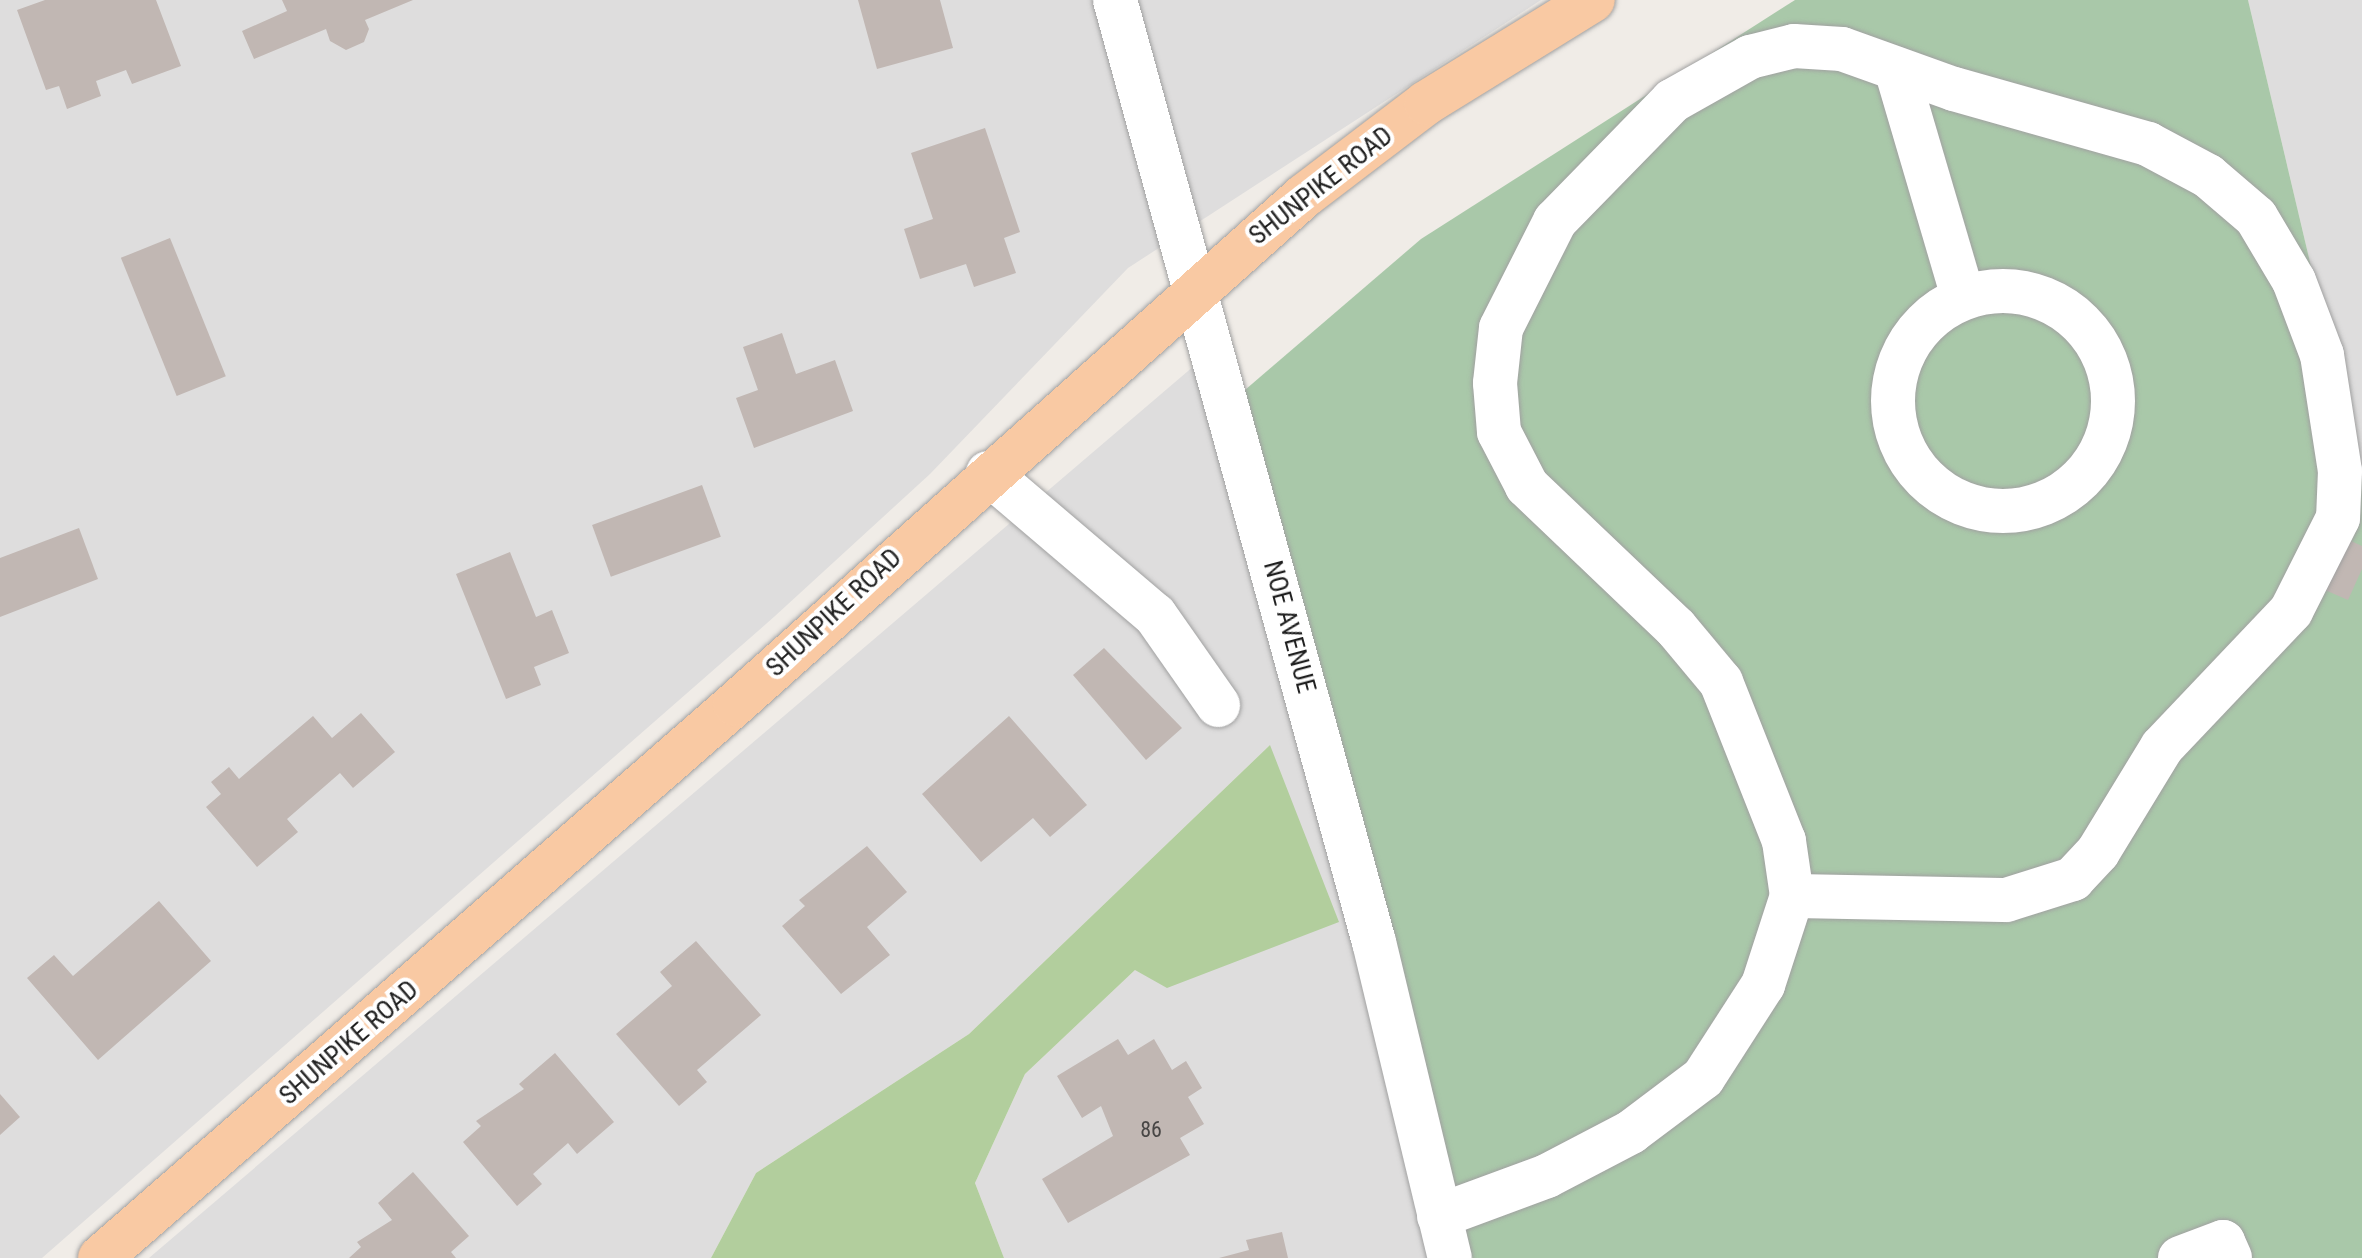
<!DOCTYPE html>
<html>
<head>
<meta charset="utf-8">
<style>
  body { margin:0 }
  #map { position:relative; width:2362px; height:1258px; overflow:hidden; background:#f0ece7; font-family:"Roboto Condensed",sans-serif }
  div>[style] { position:absolute }
  [style*='--x'] { left:calc(var(--x)*1px); top:calc(var(--y)*1px); width:calc(var(--w)*1px); rotate:calc(var(--a)*1deg) }
  .residential>* { inset:0; background:#dedddd }
  .forest>* { inset:0; background:#b2ce9d }
  .cemetery>* { inset:0; background:#a9c8a9 }
  .building>* { inset:0; background:#c1b7b3; transform-origin:0 0 }
  .roads { filter:drop-shadow(0 0 2px #a1a1a1) drop-shadow(0 0 2px #a1a1a1) }
  .minor>* { height:44px; margin:-22px; padding:0 22px; transform-origin:22px; border-radius:22px; background:#fff }
  .minor>.ring { margin:-22px; padding:0; box-sizing:content-box; background:none; border:44px solid #fff; border-radius:50% }
  .major>* { height:44px; margin:-22px; padding:0 22px; transform-origin:22px; border-radius:22px; background:#f9c9a3 }
  span { translate:-50% -50%; white-space:nowrap; text-align:center; line-height:1.15; -webkit-text-stroke:8px #fff; paint-order:stroke }
  .number-label { font-size:22px; color:#484645 }
  .number-label span { -webkit-text-stroke-width:0 }
  .street-label { font-size:26px; color:#202020 }
</style>
</head>
<body>
<div id="map">
  <div class="residential">
    <div style="clip-path:polygon(0 0,1541px 0,1128px 268px,930px 474px,775px 616px,42px 1258px,0 1258px)"></div>
    <div style="clip-path:polygon(2248px 0,2362px 0,2362px 482px)"></div>
    <div style="clip-path:polygon(1215px 348px,1451px 1258px,1004px 1258px,975px 1183px,1025px 1074px,1135px 970px,1270px 745px,969px 1034px,756px 1173px,711px 1258px,149px 1258px)"></div>
  </div>
  <div class="forest">
    <div style="clip-path:polygon(1270px 745px,1339px 922px,1167px 988px,1135px 970px,1025px 1074px,975px 1183px,1004px 1258px,711px 1258px,756px 1173px,969px 1034px)"></div>
  </div>
  <div class="cemetery">
    <div style="clip-path:polygon(1795px 0,2248px 0,2362px 482px,2362px 1258px,1462px 1258px,1231px 402px,1421px 239px)"></div>
  </div>
  <div class="building">
    <div style="clip-path:polygon(45px 0,156px 0,181px 66px,132px 84px,126px 70px,96px 81px,101px 96px,67px 109px,59px 86px,46px 90px,17px 10px)"></div>
    <div style="clip-path:polygon(282px 0,413px 0,365px 20px,369px 29px,364px 42px,346px 50px,330px 41px,326px 29px,254px 59px,242px 31px,287px 11px)"></div>
    <div style="clip-path:polygon(858px 0,940px 0,953px 48px,877px 69px)"></div>
    <div style="clip-path:polygon(985px 128px,1020px 232px,1004px 238px,1016px 273px,974px 287px,966px 264px,920px 279px,904px 229px,933px 219px,911px 153px)"></div>
    <div style="left:170px;top:238px;width:149px;height:53px;rotate:68deg"></div>
    <div style="clip-path:polygon(782px 333px,796px 374px,835px 360px,853px 411px,754px 448px,736px 398px,758px 390px,743px 347px)"></div>
    <div style="left:702px;top:485px;width:55px;height:117px;rotate:70deg"></div>
    <div style="clip-path:polygon(79px 528px,98px 579px,0 617px,0 558px)"></div>
    <div style="clip-path:polygon(2340px 536px,2362px 546px,2362px 569px,2348px 600px,2318px 587px)"></div>
    <div style="clip-path:polygon(510px 552px,536px 617px,552px 610px,569px 653px,534px 667px,541px 685px,506px 699px,456px 574px)"></div>
    <div style="clip-path:polygon(1104px 648px,1182px 728px,1146px 760px,1073px 675px)"></div>
    <div style="clip-path:polygon(361px 713px,395px 752px,353px 788px,340px 773px,287px 819px,298px 832px,257px 867px,206px 807px,221px 794px,211px 782px,229px 767px,239px 779px,313px 716px,332px 738px)"></div>
    <div style="clip-path:polygon(1009px 716px,1087px 805px,1050px 837px,1033px 818px,981px 862px,922px 794px)"></div>
    <div style="clip-path:polygon(867px 846px,907px 892px,867px 927px,890px 955px,841px 994px,782px 926px,805px 906px,799px 900px)"></div>
    <div style="clip-path:polygon(159px 901px,211px 961px,98px 1060px,27px 978px,54px 955px,73px 976px)"></div>
    <div style="clip-path:polygon(696px 941px,761px 1015px,697px 1070px,707px 1082px,679px 1106px,616px 1034px,672px 986px,660px 972px)"></div>
    <div style="clip-path:polygon(1118px 1039px,1128px 1055px,1154px 1039px,1172px 1070px,1186px 1061px,1202px 1088px,1188px 1097px,1204px 1124px,1180px 1138px,1190px 1155px,1068px 1223px,1042px 1179px,1113px 1136px,1101px 1106px,1082px 1118px,1057px 1076px)"></div>
    <div style="clip-path:polygon(555px 1053px,614px 1122px,577px 1154px,568px 1143px,533px 1174px,542px 1184px,517px 1206px,463px 1142px,481px 1126px,476px 1121px,524px 1089px,519px 1084px)"></div>
    <div style="clip-path:polygon(0 1094px,20px 1117px,0 1135px)"></div>
    <div style="clip-path:polygon(413px 1172px,469px 1236px,451px 1252px,456px 1258px,349px 1258px,361px 1247px,357px 1242px,392px 1220px,378px 1203px)"></div>
    <div style="clip-path:polygon(1282px 1232px,1288px 1258px,1219px 1258px,1249px 1250px,1246px 1240px)"></div>
  </div>
  <div class="roads">
    <div class="minor">
      <div style="--x:1115;--y:0;--w:977;--a:74.63"></div>
      <div style="--x:1374;--y:942;--w:325;--a:76.5"></div>
      <div style="--x:1896;--y:69;--w:238;--a:73.6"></div>
      <div class="ring" style="left:1893px;top:291px;width:176px;height:176px"></div>
      <div style="--x:988;--y:473;--w:219;--a:40.4"></div>
      <div style="--x:1155;--y:615;--w:110;--a:55"></div>
      <div style="--x:1439;--y:1216;--w:115;--a:-20.3"></div>
      <div style="--x:1547;--y:1176;--w:95;--a:-27.6"></div>
      <div style="--x:1631;--y:1132;--w:90;--a:-36.9"></div>
      <div style="--x:1703;--y:1078;--w:111;--a:-57.2"></div>
      <div style="--x:1763;--y:985;--w:94;--a:-72"></div>
      <div style="--x:1792;--y:896;--w:56;--a:-98.3"></div>
      <div style="--x:1784;--y:841;--w:171;--a:-111.6"></div>
      <div style="--x:1721;--y:682;--w:70;--a:-129.8"></div>
      <div style="--x:1676;--y:628;--w:206;--a:-136.4"></div>
      <div style="--x:1527;--y:486;--w:61;--a:-117.4"></div>
      <div style="--x:1499;--y:432;--w:49;--a:-94.7"></div>
      <div style="--x:1495;--y:383;--w:55;--a:-83.8"></div>
      <div style="--x:1501;--y:328;--w:120;--a:-63.2"></div>
      <div style="--x:1555;--y:221;--w:168;--a:-45.7"></div>
      <div style="--x:1672;--y:101;--w:90;--a:-29.4"></div>
      <div style="--x:1750;--y:57;--w:45;--a:-14"></div>
      <div style="--x:1794;--y:46;--w:48;--a:3.6"></div>
      <div style="--x:1842;--y:49;--w:119;--a:19.7"></div>
      <div style="--x:1954;--y:89;--w:202;--a:15.8"></div>
      <div style="--x:2148;--y:144;--w:68;--a:28.1"></div>
      <div style="--x:2208;--y:176;--w:63;--a:40.5"></div>
      <div style="--x:2256;--y:217;--w:74;--a:59.3"></div>
      <div style="--x:2294;--y:281;--w:79;--a:69.3"></div>
      <div style="--x:2322;--y:355;--w:117;--a:81.2"></div>
      <div style="--x:2340;--y:471;--w:47;--a:92.4"></div>
      <div style="--x:2338;--y:518;--w:104;--a:116.8"></div>
      <div style="--x:2291;--y:611;--w:187;--a:133.5"></div>
      <div style="--x:2162;--y:747;--w:123;--a:121.4"></div>
      <div style="--x:2098;--y:852;--w:37;--a:133"></div>
      <div style="--x:2073;--y:879;--w:70;--a:162.6"></div>
      <div style="--x:2006;--y:900;--w:214;--a:-178.9"></div>
      <div style="--x:2180;--y:1258;--w:46;--a:-20.4"></div>
      <div style="--x:2223;--y:1242;--w:17;--a:66"></div>
    </div>
    <div class="major">
      <div style="--x:100;--y:1258;--w:843;--a:-41.1"></div>
      <div style="--x:735;--y:704;--w:763;--a:-41.76"></div>
      <div style="--x:1304;--y:196;--w:153;--a:-37.3"></div>
      <div style="--x:1426;--y:103;--w:196;--a:-31.7"></div>
    </div>
  </div>
  <div class="number-label">
    <span style="left:1151px;top:1130px">86</span>
  </div>
  <div class="street-label">
    <span style="left:1321px;top:186px;rotate:-38deg">SHUNPIKE ROAD</span>
    <span style="left:834px;top:613px;rotate:-43deg">SHUNPIKE ROAD</span>
    <span style="left:1289px;top:627px;rotate:75deg">NOE AVENUE</span>
    <span style="left:349px;top:1043px;rotate:-41deg">SHUNPIKE ROAD</span>
  </div>
</div>
</body>
</html>
